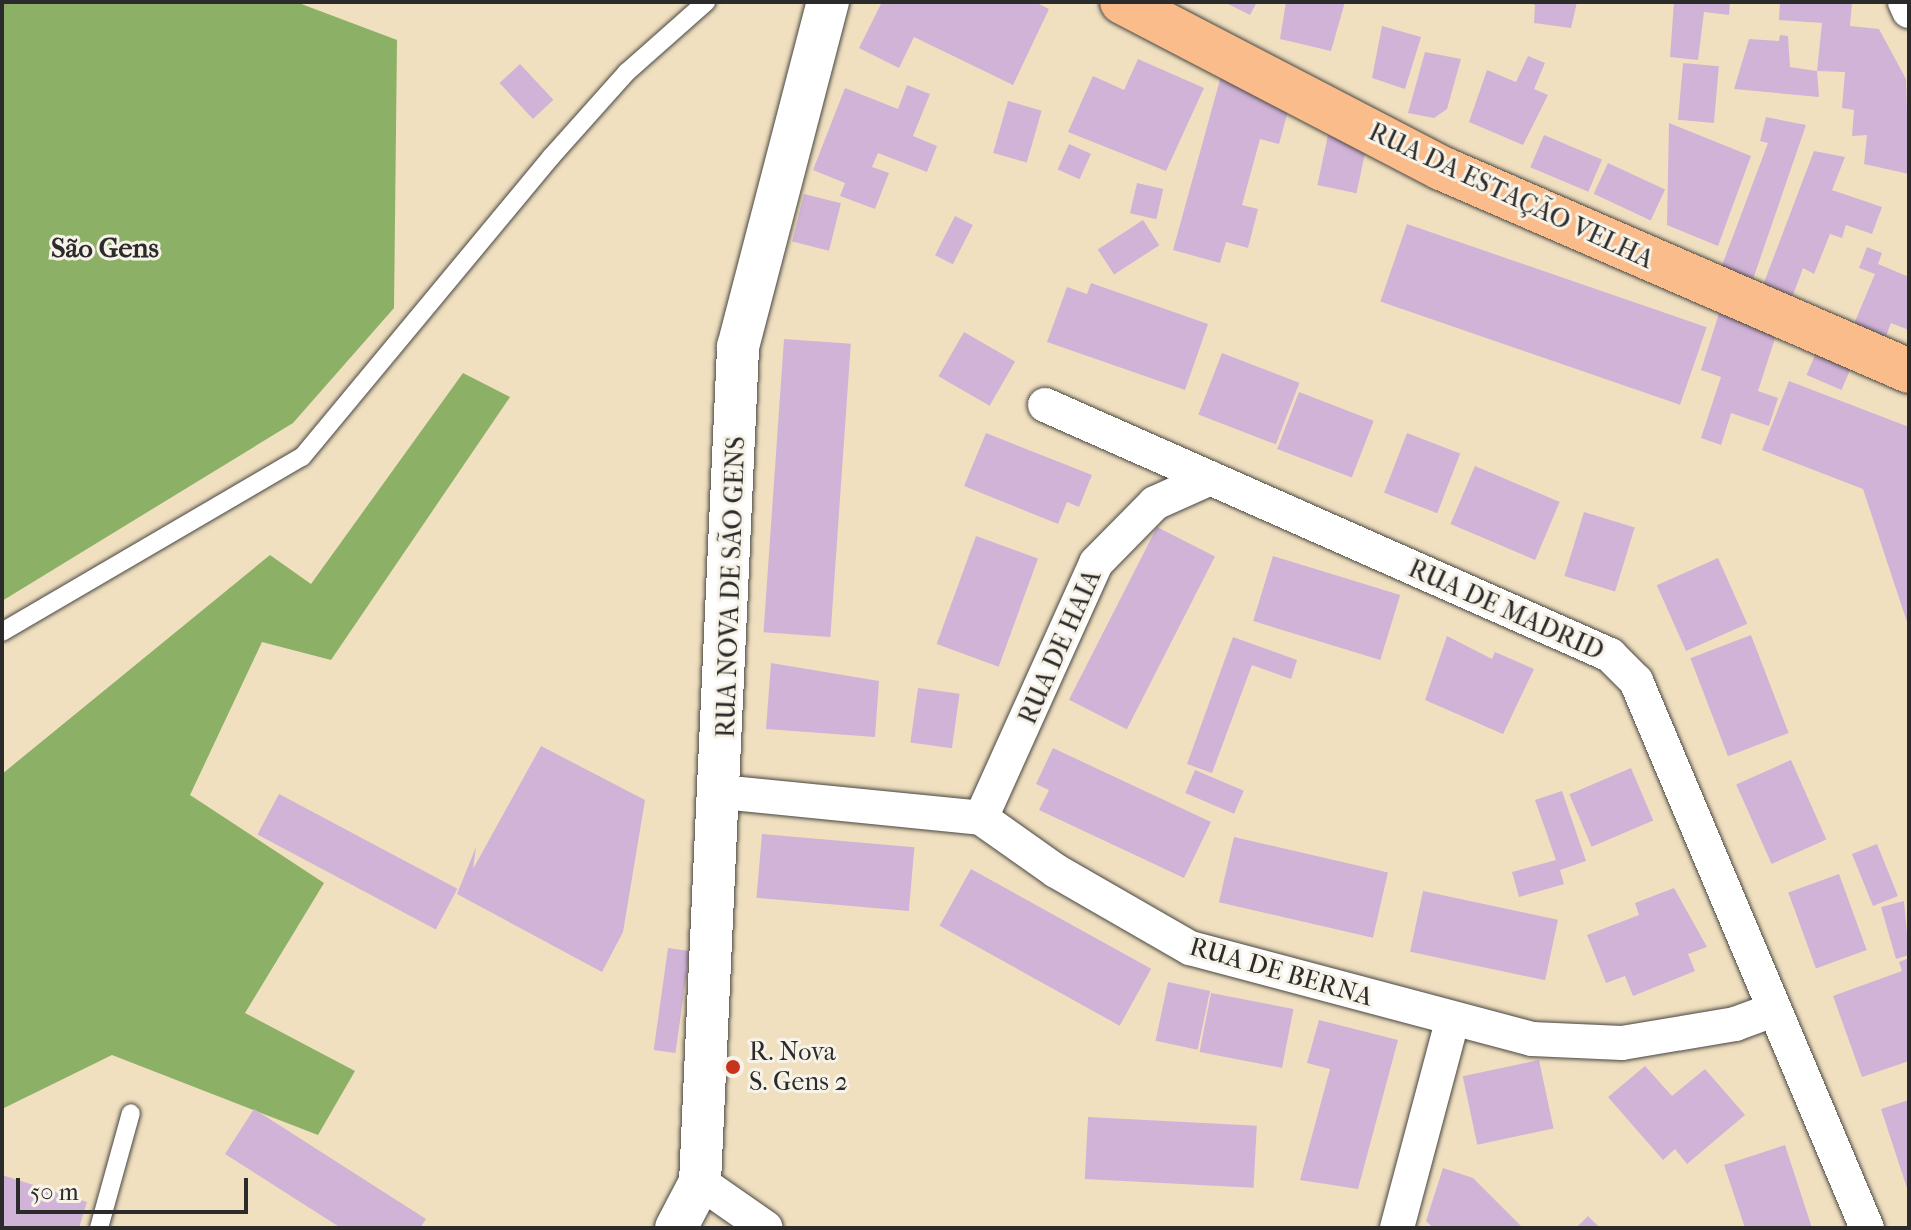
<!DOCTYPE html>
<html>
<head>
<meta charset="utf-8">
<style>
  body { margin:0 }
  #map { position:relative; width:1911px; height:1230px; overflow:hidden; background:#f0e0c0; font-family:"IM FELL French Canon",serif }
  div>[style] { position:absolute }
  [style*='--x'] { left:calc(var(--x)*1px); top:calc(var(--y)*1px); width:calc(var(--w)*1px); rotate:calc(var(--a)*1deg) }
  .forest>* { inset:0; background:#8cb066 }
  .building>* { inset:0; background:#d1b3d7; transform-origin:0 0 }
  .roads { filter:drop-shadow(0 0 2px #494641) drop-shadow(0 0 2px #494641) }
  .service>* { height:18px; margin:-9px; padding:0 9px; transform-origin:9px; border-radius:9px; background:#fff }
  .minor>* { height:34px; margin:-17px; padding:0 17px; transform-origin:17px; border-radius:17px; background:#fff }
  .tertiary>* { height:42px; margin:-21px; padding:0 21px; transform-origin:21px; border-radius:21px; background:#fff }
  .primary>* { height:44px; margin:-22px; padding:0 22px; transform-origin:22px; border-radius:22px; background:#f9bc8a }
  .dots>* { width:22px; height:22px; translate:-50% -50%; box-sizing:border-box; border:4px solid #f7f3e8; border-radius:50% }
  span { translate:-50% -50%; white-space:nowrap; text-align:center; line-height:1.15; -webkit-text-stroke:6px #f7f3e8; paint-order:stroke }
  .street-label { font-size:26px; color:#2b2b2b }
  .poi-label { font-size:26px; color:#2b2b2b }
  .left { translate:0 -50%; text-align:left }
  .neighbourhood-label { font-size:28px; color:#2b2b2b; font-weight:700 }
  .frame { position:absolute; inset:0; border:4px solid #2b2b2b; pointer-events:none }
  .scale { position:absolute; left:16px; top:1178px; width:232px; height:36px; box-sizing:border-box; border:4px solid #2b2b2b; border-top:0; padding-left:10px; font-size:24px; line-height:28px; white-space:nowrap; color:#2b2b2b; -webkit-text-stroke:6px #f7f3e8; paint-order:stroke }
</style>
</head>
<body>
<div id="map">
  <div class="forest">
    <div style="clip-path:polygon(2px 2px,296px 2px,397px 40px,394px 308px,293px 423px,2px 601px)"></div>
    <div style="clip-path:polygon(463px 373px,510px 397px,331px 660px,262px 642px,190px 795px,324px 883px,245px 1013px,355px 1071px,318px 1135px,112px 1055px,2px 1109px,2px 774px,270px 555px,311px 584px)"></div>
  </div>
  <div class="building">
    <div style="clip-path:polygon(882px 2px,1035px 2px,1049px 9px,1013px 85px,914px 37px,899px 68px,859px 48px)"></div>
    <div style="clip-path:polygon(1224px 2px,1257px 2px,1250px 15px)"></div>
    <div style="clip-path:polygon(1286px 2px,1345px 2px,1331px 51px,1280px 39px)"></div>
    <div style="clip-path:polygon(1527px 2px,1577px 2px,1571px 28px,1534px 23px,1535px 5px)"></div>
    <div style="clip-path:polygon(1674px 2px,1730px 2px,1729px 15px,1704px 12px,1698px 60px,1670px 57px)"></div>
    <div style="clip-path:polygon(1780px 2px,1852px 2px,1850px 26px,1879px 29px,1906px 79px,1909px 174px,1864px 164px,1867px 135px,1852px 136px,1854px 110px,1842px 108px,1845px 72px,1817px 71px,1822px 23px,1779px 20px)"></div>
    <div style="clip-path:polygon(1382px 26px,1421px 37px,1405px 89px,1372px 78px)"></div>
    <div style="clip-path:polygon(1780px 35px,1788px 36px,1790px 67px,1817px 71px,1819px 97px,1734px 89px,1749px 39px,1779px 41px)"></div>
    <div style="clip-path:polygon(1425px 52px,1461px 59px,1447px 109px,1434px 118px,1408px 113px)"></div>
    <div style="clip-path:polygon(1528px 56px,1545px 63px,1534px 89px,1548px 95px,1523px 145px,1469px 122px,1487px 70px,1516px 82px)"></div>
    <div style="clip-path:polygon(1138px 59px,1204px 88px,1166px 171px,1068px 132px,1093px 76px,1124px 90px)"></div>
    <div style="left:1683px;top:63px;width:36px;height:57px;rotate:5deg"></div>
    <div style="left:520px;top:64px;width:49px;height:28px;rotate:47deg"></div>
    <div style="clip-path:polygon(1221px 76px,1292px 96px,1279px 144px,1260px 139px,1242px 205px,1258px 209px,1248px 248px,1226px 242px,1220px 263px,1173px 250px)"></div>
    <div style="clip-path:polygon(907px 85px,930px 94px,913px 136px,937px 146px,927px 172px,878px 153px,872px 167px,889px 173px,875px 209px,840px 196px,845px 183px,813px 170px,845px 88px,898px 109px)"></div>
    <div style="left:1008px;top:101px;width:35px;height:54px;rotate:16deg"></div>
    <div style="clip-path:polygon(1766px 117px,1806px 125px,1750px 288px,1718px 276px,1768px 143px,1760px 141px)"></div>
    <div style="clip-path:polygon(1669px 123px,1751px 156px,1718px 246px,1667px 225px)"></div>
    <div style="left:1328px;top:135px;width:40px;height:51px;rotate:12deg"></div>
    <div style="left:1544px;top:135px;width:63px;height:35px;rotate:23deg"></div>
    <div style="left:1069px;top:144px;width:24px;height:28px;rotate:24deg"></div>
    <div style="clip-path:polygon(1814px 151px,1845px 157px,1832px 190px,1882px 207px,1872px 234px,1846px 225px,1842px 238px,1830px 234px,1814px 274px,1803px 268px,1789px 306px,1760px 293px)"></div>
    <div style="left:1608px;top:163px;width:63px;height:34px;rotate:25deg"></div>
    <div style="left:1137px;top:183px;width:27px;height:31px;rotate:13deg"></div>
    <div style="left:804px;top:194px;width:38px;height:49px;rotate:14deg"></div>
    <div style="left:955px;top:216px;width:20px;height:44px;rotate:27deg"></div>
    <div style="left:1143px;top:220px;width:30px;height:54px;rotate:57deg"></div>
    <div style="left:1407px;top:224px;width:317px;height:82px;rotate:19deg"></div>
    <div style="clip-path:polygon(1867px 247px,1882px 253px,1878px 264px,1909px 277px,1909px 330px,1891px 323px,1883px 344px,1851px 331px,1875px 274px,1859px 268px)"></div>
    <div style="clip-path:polygon(1091px 283px,1208px 324px,1185px 390px,1047px 342px,1067px 287px,1087px 294px)"></div>
    <div style="clip-path:polygon(1722px 304px,1780px 323px,1758px 391px,1778px 398px,1769px 426px,1731px 413px,1721px 445px,1701px 438px,1721px 377px,1701px 370px)"></div>
    <div style="left:964px;top:332px;width:59px;height:51px;rotate:30deg"></div>
    <div style="left:784px;top:339px;width:67px;height:294px;rotate:4deg"></div>
    <div style="left:1821px;top:341px;width:38px;height:37px;rotate:23deg"></div>
    <div style="left:1222px;top:353px;width:83px;height:66px;rotate:21deg"></div>
    <div style="clip-path:polygon(1789px 381px,1909px 427px,1909px 628px,1863px 489px,1762px 450px)"></div>
    <div style="left:1299px;top:392px;width:80px;height:61px;rotate:21deg"></div>
    <div style="clip-path:polygon(986px 433px,1092px 475px,1079px 507px,1067px 502px,1058px 524px,964px 486px)"></div>
    <div style="left:1407px;top:433px;width:57px;height:64px;rotate:21deg"></div>
    <div style="left:1475px;top:466px;width:92px;height:63px;rotate:23deg"></div>
    <div style="left:1584px;top:512px;width:53px;height:67px;rotate:17deg"></div>
    <div style="left:1157px;top:527px;width:65px;height:194px;rotate:27deg"></div>
    <div style="left:976px;top:536px;width:66px;height:115px;rotate:20deg"></div>
    <div style="left:1273px;top:556px;width:133px;height:68px;rotate:17deg"></div>
    <div style="left:1718px;top:558px;width:72px;height:67px;rotate:66deg"></div>
    <div style="left:1751px;top:635px;width:105px;height:65px;rotate:69deg"></div>
    <div style="clip-path:polygon(1447px 636px,1492px 659px,1495px 652px,1534px 669px,1503px 734px,1425px 700px)"></div>
    <div style="clip-path:polygon(1233px 637px,1297px 660px,1291px 679px,1252px 665px,1212px 773px,1187px 764px)"></div>
    <div style="clip-path:polygon(771px 663px,879px 681px,875px 737px,766px 729px)"></div>
    <div style="left:918px;top:688px;width:42px;height:55px;rotate:8deg"></div>
    <div style="clip-path:polygon(541px 746px,645px 800px,623px 932px,602px 972px,457px 894px,476px 847px,473px 869px)"></div>
    <div style="clip-path:polygon(1053px 748px,1211px 822px,1184px 878px,1039px 810px,1049px 790px,1036px 784px)"></div>
    <div style="left:1791px;top:760px;width:87px;height:60px;rotate:66deg"></div>
    <div style="left:1631px;top:768px;width:57px;height:67px;rotate:67deg"></div>
    <div style="left:1195px;top:770px;width:53px;height:25px;rotate:23deg"></div>
    <div style="clip-path:polygon(1562px 791px,1586px 861px,1560px 870px,1564px 884px,1519px 897px,1512px 872px,1556px 860px,1535px 800px)"></div>
    <div style="left:279px;top:794px;width:202px;height:46px;rotate:28deg"></div>
    <div style="left:762px;top:834px;width:153px;height:64px;rotate:5deg"></div>
    <div style="left:1234px;top:837px;width:158px;height:67px;rotate:13deg"></div>
    <div style="left:1877px;top:844px;width:56px;height:27px;rotate:68deg"></div>
    <div style="left:971px;top:869px;width:206px;height:65px;rotate:29deg"></div>
    <div style="left:1839px;top:874px;width:81px;height:54px;rotate:70deg"></div>
    <div style="clip-path:polygon(1674px 888px,1707px 947px,1688px 954px,1695px 971px,1633px 996px,1625px 976px,1606px 983px,1587px 935px,1639px 915px,1635px 903px)"></div>
    <div style="left:1423px;top:891px;width:138px;height:62px;rotate:12deg"></div>
    <div style="clip-path:polygon(1904px 901px,1909px 955px,1896px 959px,1881px 907px)"></div>
    <div style="left:668px;top:948px;width:22px;height:103px;rotate:8deg"></div>
    <div style="clip-path:polygon(1909px 958px,1909px 1061px,1862px 1077px,1833px 996px,1902px 971px,1899px 962px)"></div>
    <div style="left:1168px;top:982px;width:43px;height:60px;rotate:12deg"></div>
    <div style="left:1211px;top:993px;width:84px;height:60px;rotate:11deg"></div>
    <div style="clip-path:polygon(1319px 1020px,1398px 1040px,1358px 1189px,1300px 1180px,1330px 1069px,1307px 1063px)"></div>
    <div style="left:1539px;top:1060px;width:70px;height:78px;rotate:78deg"></div>
    <div style="clip-path:polygon(1645px 1066px,1672px 1096px,1705px 1069px,1745px 1115px,1687px 1164px,1675px 1149px,1663px 1160px,1608px 1097px)"></div>
    <div style="clip-path:polygon(1909px 1100px,1909px 1191px,1908px 1191px,1881px 1109px)"></div>
    <div style="clip-path:polygon(254px 1109px,426px 1219px,420px 1228px,341px 1228px,225px 1154px)"></div>
    <div style="left:1088px;top:1117px;width:169px;height:62px;rotate:3deg"></div>
    <div style="clip-path:polygon(1785px 1145px,1812px 1228px,1745px 1228px,1724px 1165px)"></div>
    <div style="clip-path:polygon(1443px 1168px,1473px 1178px,1523px 1228px,1433px 1228px,1426px 1221px)"></div>
    <div style="clip-path:polygon(2px 1175px,87px 1202px,79px 1228px,2px 1228px)"></div>
    <div style="clip-path:polygon(1588px 1216px,1600px 1228px,1576px 1228px)"></div>
  </div>
  <div class="roads">
    <div class="service">
      <div style="--x:2;--y:632;--w:347;--a:-30.3"></div>
      <div style="--x:302;--y:457;--w:390;--a:-50.3"></div>
      <div style="--x:551;--y:157;--w:114;--a:-48.2"></div>
      <div style="--x:627;--y:72;--w:106;--a:-41.5"></div>
      <div style="--x:99;--y:1228;--w:119;--a:-74.5"></div>
    </div>
    <div class="minor">
      <div style="--x:1905;--y:2;--w:10;--a:66"></div>
      <div style="--x:1045;--y:405;--w:618;--a:23.87"></div>
      <div style="--x:1610;--y:655;--w:37;--a:45"></div>
      <div style="--x:1636;--y:681;--w:594;--a:67.11"></div>
      <div style="--x:722;--y:792;--w:260;--a:5.7"></div>
      <div style="--x:981;--y:818;--w:92;--a:35.2"></div>
      <div style="--x:1056;--y:871;--w:155;--a:29.9"></div>
      <div style="--x:1190;--y:948;--w:354;--a:14.9"></div>
      <div style="--x:1532;--y:1039;--w:90;--a:2.5"></div>
      <div style="--x:1622;--y:1043;--w:115;--a:-9.5"></div>
      <div style="--x:1735;--y:1024;--w:40;--a:-20.2"></div>
      <div style="--x:981;--y:818;--w:280;--a:-65.7"></div>
      <div style="--x:1096;--y:563;--w:84;--a:-45.5"></div>
      <div style="--x:1155;--y:503;--w:61;--a:-24.1"></div>
      <div style="--x:700;--y:1182;--w:80;--a:34.9"></div>
      <div style="--x:1397;--y:1228;--w:214;--a:-75.1"></div>
    </div>
    <div class="tertiary">
      <div style="--x:676;--y:1228;--w:52;--a:-62.4"></div>
      <div style="--x:700;--y:1182;--w:836;--a:-87.39"></div>
      <div style="--x:738;--y:347;--w:357;--a:-75.4"></div>
    </div>
    <div class="primary">
      <div style="--x:1122;--y:2;--w:360;--a:27.5"></div>
      <div style="--x:1441;--y:168;--w:510;--a:23.45"></div>
    </div>
  </div>
  <div class="dots">
    <div style="left:733px;top:1067px;background:#c8321e"></div>
  </div>
  <div class="street-label">
    <span style="left:1511px;top:196px;rotate:25deg">RUA DA ESTAÇÃO VELHA</span>
    <span style="left:731px;top:587px;rotate:-88deg">RUA NOVA DE SÃO GENS</span>
    <span style="left:1506px;top:610px;rotate:24deg">RUA DE MADRID</span>
    <span style="left:1060px;top:647px;rotate:-66deg">RUA DE HAIA</span>
    <span style="left:1281px;top:972px;rotate:16deg">RUA DE BERNA</span>
  </div>
  <div class="poi-label">
    <span class="left" style="left:749px;top:1067px">R. Nova<br>S. Gens 2</span>
  </div>
  <div class="neighbourhood-label">
    <span style="left:105px;top:248px">São Gens</span>
  </div>
  <div class="frame"></div>
  <div class="scale">50 m</div>
</div>
</body>
</html>
